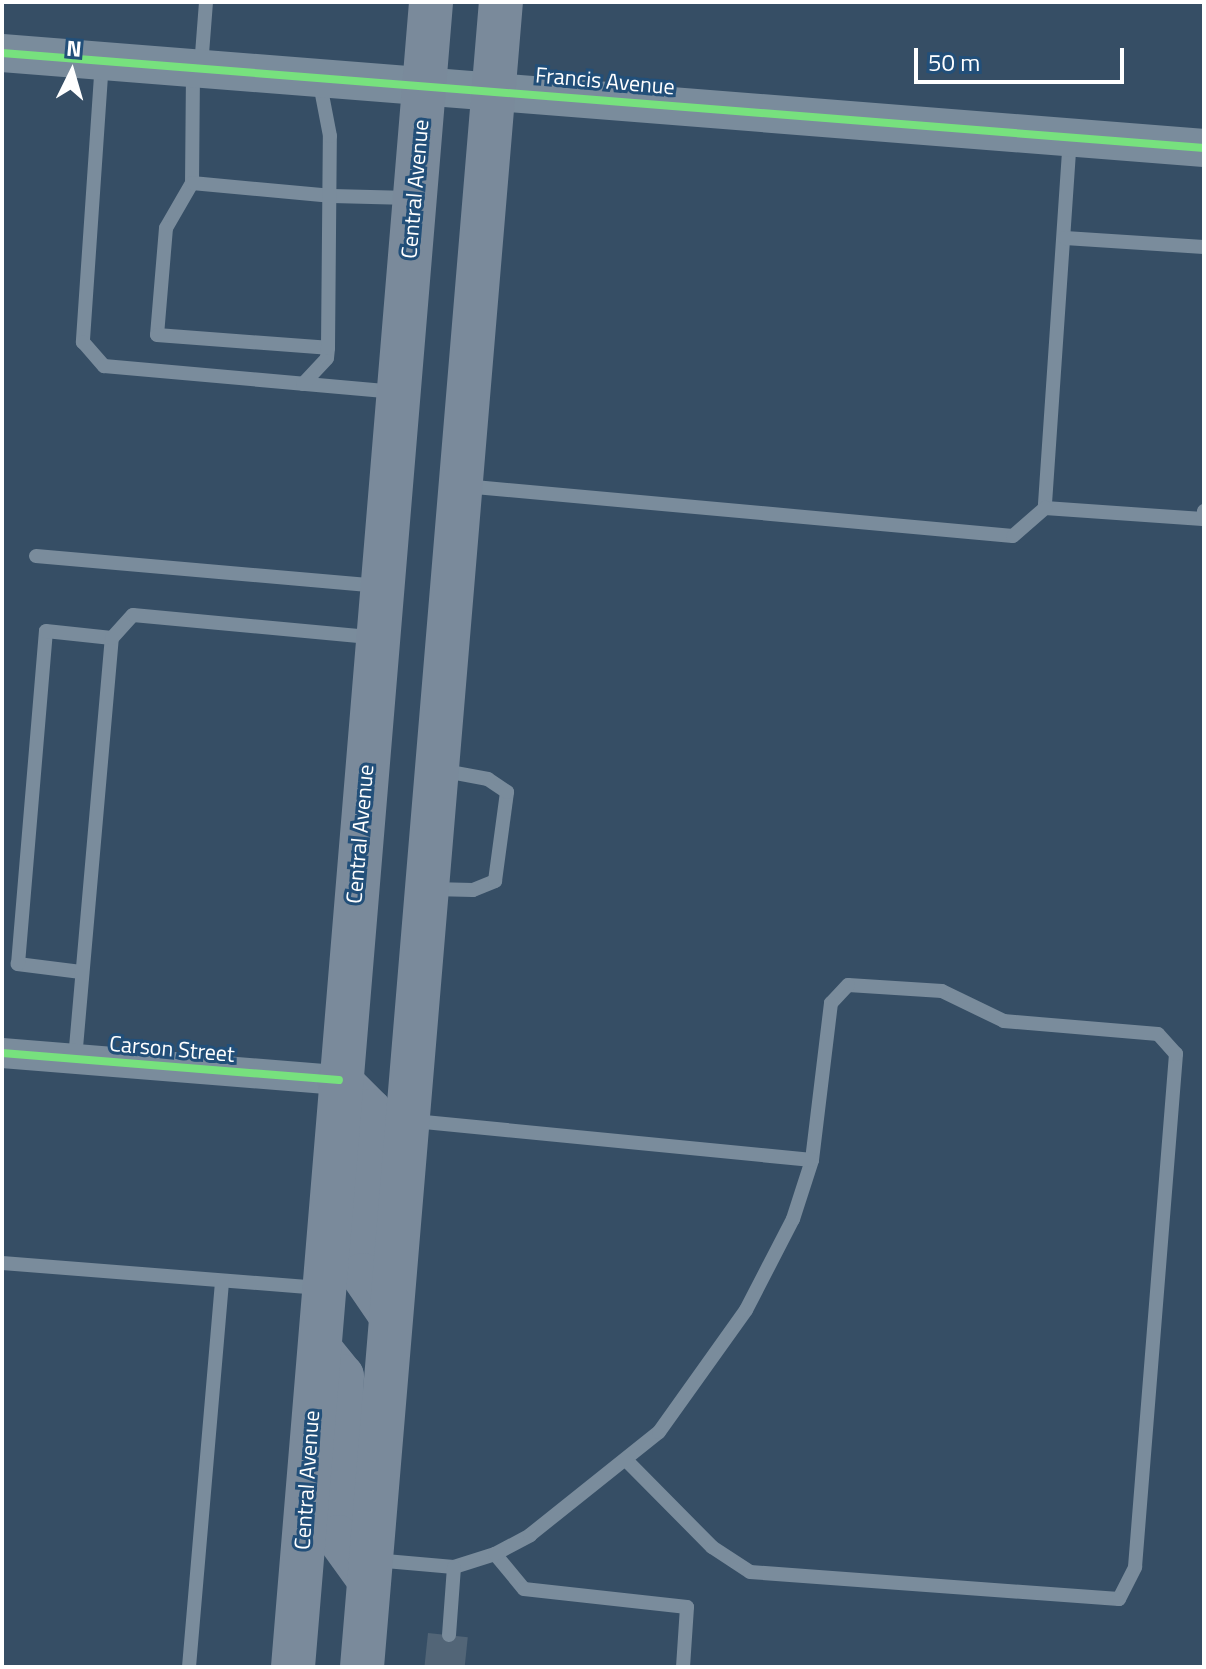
<!DOCTYPE html>
<html>
<head>
<meta charset="utf-8">
<style>
  body { margin:0 }
  #map { position:relative; width:1206px; height:1669px; overflow:hidden; background:#364e65; font-family:"Titillium Web",sans-serif }
  div>[style] { position:absolute }
  [style*='--x'] { left:calc(var(--x)*1px); top:calc(var(--y)*1px); width:calc(var(--w)*1px); rotate:calc(var(--a)*1deg) }
  .building>* { inset:0; background:#526577; transform-origin:0 0 }
  .service>* { height:14px; margin:-7px; padding:0 7px; transform-origin:7px; border-radius:7px; background:#7a8c9c }
  .minor>* { height:30px; margin:-15px; padding:0 15px; transform-origin:15px; border-radius:15px; background:#7a8c9c }
  .tertiary>* { height:38px; margin:-19px; padding:0 19px; transform-origin:19px; border-radius:19px; background:#7a8c9c }
  .primary>* { height:44px; margin:-22px; padding:0 22px; transform-origin:22px; border-radius:22px; background:#7a8a9b }
  .cycleway>* { height:8px; margin:-4px; padding:0 4px; transform-origin:4px; border-radius:4px; background:#77e17e }
  span { translate:-50% -50%; white-space:nowrap; text-align:center; line-height:1.15; -webkit-text-stroke:6px #224f79; paint-order:stroke }
  .street-label { font-size:22px; color:#fff }
  .frame { position:absolute; inset:0; border:4px solid #fff; pointer-events:none }
  .north { position:absolute; left:32px; top:32px; width:80px; height:80px; -webkit-text-stroke:6px #224f79; paint-order:stroke; rotate:5deg; font-size:22px; font-weight:700; line-height:32px; text-align:center; color:#fff }
  .north::after { content:''; display:block; margin:auto; width:28px; height:36px; background:#fff; clip-path:polygon(50% 0,100% 100%,50% 72%,0 100%) }
  .scale { position:absolute; left:914px; top:48px; width:210px; height:36px; box-sizing:border-box; border:4px solid #fff; border-top:0; padding-left:10px; font-size:24px; line-height:28px; white-space:nowrap; color:#fff; -webkit-text-stroke:6px #224f79; paint-order:stroke }
</style>
</head>
<body>
<div id="map">
  <div class="building">
    <div style="left:428px;top:1633px;width:40px;height:33px;rotate:6deg"></div>
  </div>
  <div class="service">
    <div style="--x:102;--y:61;--w:282;--a:93.9"></div>
    <div style="--x:83;--y:342;--w:32;--a:49"></div>
    <div style="--x:104;--y:366;--w:293;--a:5.1"></div>
    <div style="--x:201;--y:67;--w:65;--a:-85.6"></div>
    <div style="--x:193;--y:71;--w:112;--a:90.5"></div>
    <div style="--x:192;--y:183;--w:52;--a:120"></div>
    <div style="--x:166;--y:228;--w:107;--a:94.8"></div>
    <div style="--x:157;--y:335;--w:171;--a:4.3"></div>
    <div style="--x:1070;--y:137;--w:372;--a:93.9"></div>
    <div style="--x:1045;--y:508;--w:158;--a:4"></div>
    <div style="--x:1203;--y:519;--w:8;--a:-83"></div>
    <div style="--x:192;--y:183;--w:141;--a:5.3"></div>
    <div style="--x:332;--y:196;--w:78;--a:1.5"></div>
    <div style="--x:1065;--y:238;--w:139;--a:3.7"></div>
    <div style="--x:303;--y:384;--w:35;--a:-47"></div>
    <div style="--x:327;--y:358;--w:10;--a:-84"></div>
    <div style="--x:328;--y:348;--w:212;--a:-89.5"></div>
    <div style="--x:330;--y:136;--w:58;--a:-100.9"></div>
    <div style="--x:464;--y:486;--w:551;--a:5.2"></div>
    <div style="--x:1013;--y:536;--w:43;--a:-41.2"></div>
    <div style="--x:36;--y:556;--w:342;--a:5"></div>
    <div style="--x:432;--y:889;--w:41;--a:1.4"></div>
    <div style="--x:473;--y:890;--w:24;--a:-22"></div>
    <div style="--x:495;--y:881;--w:90;--a:-82.3"></div>
    <div style="--x:507;--y:792;--w:23;--a:-146"></div>
    <div style="--x:488;--y:779;--w:50;--a:-169.6"></div>
    <div style="--x:81;--y:972;--w:64;--a:-172.8"></div>
    <div style="--x:18;--y:964;--w:334;--a:-85.2"></div>
    <div style="--x:46;--y:631;--w:66;--a:6.1"></div>
    <div style="--x:75;--y:1059;--w:423;--a:-85"></div>
    <div style="--x:112;--y:638;--w:31;--a:-48"></div>
    <div style="--x:133;--y:615;--w:240;--a:5.3"></div>
    <div style="--x:2;--y:1263;--w:319;--a:4.5"></div>
    <div style="--x:627;--y:1461;--w:121;--a:45.3"></div>
    <div style="--x:712;--y:1547;--w:45;--a:33.3"></div>
    <div style="--x:750;--y:1572;--w:370;--a:4.2"></div>
    <div style="--x:1119;--y:1599;--w:36;--a:-63"></div>
    <div style="--x:1135;--y:1567;--w:515;--a:-85.43"></div>
    <div style="--x:1176;--y:1054;--w:27;--a:-132"></div>
    <div style="--x:1158;--y:1034;--w:155;--a:-175.2"></div>
    <div style="--x:1004;--y:1021;--w:69;--a:-154.2"></div>
    <div style="--x:942;--y:991;--w:94;--a:-176.3"></div>
    <div style="--x:848;--y:985;--w:25;--a:133"></div>
    <div style="--x:831;--y:1003;--w:158;--a:96.9"></div>
    <div style="--x:495;--y:1554;--w:45;--a:50.4"></div>
    <div style="--x:524;--y:1589;--w:164;--a:6.3"></div>
    <div style="--x:687;--y:1607;--w:60;--a:93.8"></div>
    <div style="--x:374;--y:1560;--w:80;--a:5"></div>
    <div style="--x:454;--y:1567;--w:43;--a:-17.6"></div>
    <div style="--x:495;--y:1554;--w:40;--a:-28"></div>
    <div style="--x:530;--y:1535;--w:165;--a:-38.6"></div>
    <div style="--x:659;--y:1432;--w:150;--a:-54.5"></div>
    <div style="--x:746;--y:1310;--w:102;--a:-62.7"></div>
    <div style="--x:793;--y:1219;--w:62;--a:-72.1"></div>
    <div style="--x:812;--y:1160;--w:400;--a:-174.4"></div>
    <div style="--x:449;--y:1635;--w:68;--a:-85.8"></div>
    <div style="--x:189;--y:1667;--w:387;--a:-85.1"></div>
  </div>
  <div class="minor">
    <div style="--x:2;--y:1053;--w:338;--a:4.6"></div>
  </div>
  <div class="tertiary">
    <div style="--x:2;--y:53;--w:1206;--a:4.52"></div>
  </div>
  <div class="primary">
    <div style="--x:339;--y:1080;--w:44;--a:45"></div>
    <div style="--x:370;--y:1111;--w:164;--a:92.4"></div>
    <div style="--x:363;--y:1275;--w:46;--a:55.6"></div>
    <div style="--x:324;--y:1354;--w:28;--a:51"></div>
    <div style="--x:342;--y:1376;--w:161;--a:91.4"></div>
    <div style="--x:338;--y:1537;--w:53;--a:54.2"></div>
    <div style="--x:293;--y:1667;--w:1671;--a:-85.26"></div>
    <div style="--x:362;--y:1667;--w:1671;--a:-85.23"></div>
  </div>
  <div class="cycleway">
    <div style="--x:2;--y:53;--w:1206;--a:4.52"></div>
    <div style="--x:2;--y:1053;--w:338;--a:4.6"></div>
  </div>
  <div class="street-label">
    <span style="left:605px;top:81px;rotate:5deg">Francis Avenue</span>
    <span style="left:415px;top:189px;rotate:-85deg">Central Avenue</span>
    <span style="left:360px;top:834px;rotate:-85deg">Central Avenue</span>
    <span style="left:172px;top:1049px;rotate:5deg">Carson Street</span>
    <span style="left:307px;top:1480px;rotate:-86deg">Central Avenue</span>
  </div>
  <div class="frame"></div>
  <div class="north">N</div>
  <div class="scale">50 m</div>
</div>
</body>
</html>
